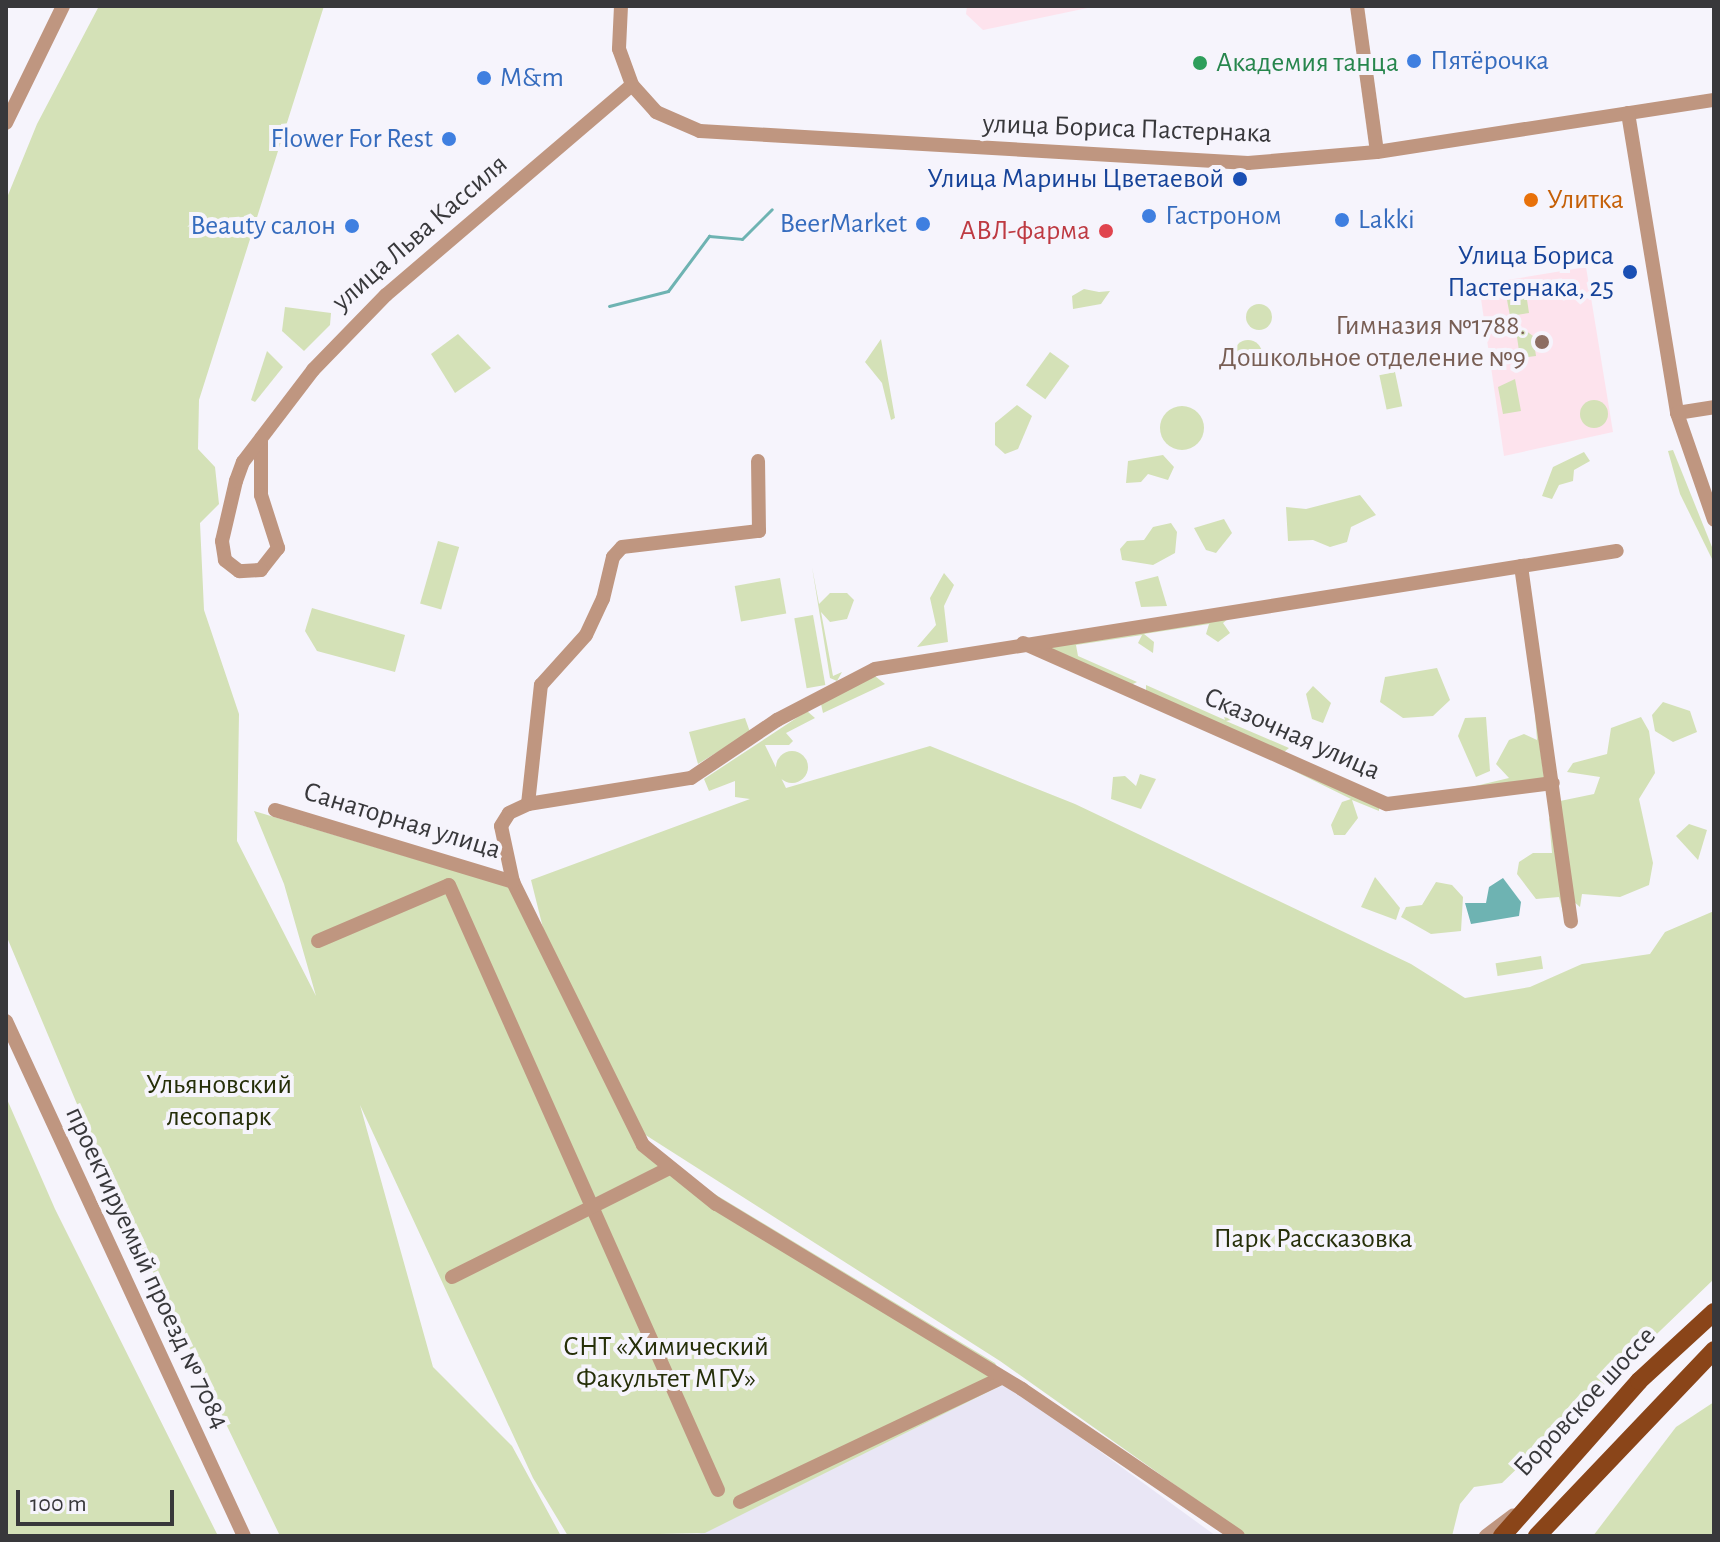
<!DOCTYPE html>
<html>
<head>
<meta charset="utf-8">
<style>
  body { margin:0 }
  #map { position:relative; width:1720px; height:1542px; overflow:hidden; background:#f6f4fc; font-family:"Alegreya Sans",sans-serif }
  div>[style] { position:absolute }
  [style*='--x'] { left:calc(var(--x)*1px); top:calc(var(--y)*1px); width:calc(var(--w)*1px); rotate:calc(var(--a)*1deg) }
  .built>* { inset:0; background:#e9e6f5 }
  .education>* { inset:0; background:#fde3ed }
  .green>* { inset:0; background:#d4e1b7; transform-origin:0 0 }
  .round { border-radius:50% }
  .water>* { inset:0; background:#6eb3b2 }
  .stream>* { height:3px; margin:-1.5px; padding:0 1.5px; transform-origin:1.5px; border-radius:1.5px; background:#6eb3b2 }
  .minor>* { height:14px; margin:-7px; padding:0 7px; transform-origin:7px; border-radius:7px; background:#bf9680 }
  .major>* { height:18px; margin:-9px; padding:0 9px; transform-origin:9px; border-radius:9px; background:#8a4519 }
  .dots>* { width:22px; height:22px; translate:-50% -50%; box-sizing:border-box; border:4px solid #f6f4fc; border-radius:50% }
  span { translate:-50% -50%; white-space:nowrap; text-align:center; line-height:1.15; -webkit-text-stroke:8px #f6f4fc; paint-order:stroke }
  .shop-label { font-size:28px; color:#366cbe }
  .left { translate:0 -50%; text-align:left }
  .right { translate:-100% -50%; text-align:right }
  .leisure-label { font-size:28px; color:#27864d }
  .street-label { font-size:28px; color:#38383b }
  .transit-label { font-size:28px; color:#164399 }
  .food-label { font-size:28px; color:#c56008 }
  .health-label { font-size:28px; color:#be3a42 }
  .education-label { font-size:28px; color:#785e54 }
  .park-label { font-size:28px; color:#262f09 }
  .frame { position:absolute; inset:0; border:8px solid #38383b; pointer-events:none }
  .scale { position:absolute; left:16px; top:1490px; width:158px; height:36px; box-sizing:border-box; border:4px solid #38383b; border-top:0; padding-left:10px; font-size:24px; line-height:28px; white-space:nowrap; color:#38383b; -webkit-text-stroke:6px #f6f4fc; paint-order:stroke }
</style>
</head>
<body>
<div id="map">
  <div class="built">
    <div style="clip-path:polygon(1006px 1383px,1216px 1536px,690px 1536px,705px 1532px)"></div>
  </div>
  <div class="education">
    <div style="clip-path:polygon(967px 6px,1097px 6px,983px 30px,966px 14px)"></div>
    <div style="clip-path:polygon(1586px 267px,1613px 432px,1504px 456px,1480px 292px,1489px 283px)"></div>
  </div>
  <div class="green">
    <div style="clip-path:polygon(99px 6px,324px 6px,199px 400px,198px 449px,215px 467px,219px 504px,200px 523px,204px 610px,239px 714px,237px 841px,316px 996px,284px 884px,254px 811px,509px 887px,645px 1152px,995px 1363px,1006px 1383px,705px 1533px,568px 1536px,533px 1478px,360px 1105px,433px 1367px,512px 1446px,561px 1536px,280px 1536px,111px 1185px,6px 935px,6px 200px,37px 124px)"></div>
    <div style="clip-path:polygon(1514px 284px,1526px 293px,1529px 313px,1510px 316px,1505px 289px)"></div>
    <div style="clip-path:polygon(1084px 289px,1099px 292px,1110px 291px,1101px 304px,1073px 309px,1072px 296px)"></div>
    <div class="round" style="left:1246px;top:304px;width:26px;height:26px"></div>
    <div style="clip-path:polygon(285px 307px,331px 313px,330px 325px,304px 351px,282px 331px)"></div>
    <div style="clip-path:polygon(1515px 323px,1533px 336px,1536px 356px,1520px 358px)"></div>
    <div style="clip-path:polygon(458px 334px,491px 368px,455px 393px,431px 354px)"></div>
    <div style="clip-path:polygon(881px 339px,895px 418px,891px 420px,882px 383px,865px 362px)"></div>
    <div class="round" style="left:1234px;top:340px;width:28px;height:28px"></div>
    <div style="clip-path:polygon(267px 351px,283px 367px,255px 402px,251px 400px)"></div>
    <div style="left:1050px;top:352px;width:24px;height:41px;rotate:36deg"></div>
    <div style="left:1395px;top:372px;width:35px;height:16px;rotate:78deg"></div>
    <div style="clip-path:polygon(1515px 379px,1521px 411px,1503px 414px,1498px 387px)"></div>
    <div class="round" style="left:1580px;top:400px;width:28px;height:28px"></div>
    <div style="clip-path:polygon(1017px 405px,1032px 416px,1018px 449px,1005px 454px,995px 445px,995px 423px)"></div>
    <div class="round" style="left:1160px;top:406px;width:44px;height:44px"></div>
    <div style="clip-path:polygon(1673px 450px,1714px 552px,1714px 563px,1680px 494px,1668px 451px)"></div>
    <div style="clip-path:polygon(1584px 452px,1590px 461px,1574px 470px,1573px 481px,1559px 485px,1552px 499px,1542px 496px,1553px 467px)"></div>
    <div style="clip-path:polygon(1163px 455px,1174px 467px,1168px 480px,1148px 474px,1141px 482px,1126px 483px,1128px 461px)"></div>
    <div style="clip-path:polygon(1360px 495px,1376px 515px,1351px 527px,1347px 542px,1330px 547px,1313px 540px,1288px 541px,1286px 507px,1306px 509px)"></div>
    <div style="clip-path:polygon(1224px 519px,1232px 533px,1216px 553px,1206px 550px,1194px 528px)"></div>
    <div style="clip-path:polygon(1171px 523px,1177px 532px,1175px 553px,1153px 565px,1122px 560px,1120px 549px,1127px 541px,1144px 540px,1153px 527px)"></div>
    <div style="left:438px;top:541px;width:22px;height:65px;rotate:16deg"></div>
    <div style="clip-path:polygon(812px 567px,819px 604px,830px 593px,847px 593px,854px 600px,847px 619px,830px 622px,821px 612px,833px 676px,842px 672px,837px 681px,830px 678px)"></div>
    <div style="clip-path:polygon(944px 573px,954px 585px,944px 606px,948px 642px,917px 647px,936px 625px,930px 598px)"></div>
    <div style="clip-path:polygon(1158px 576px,1167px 606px,1141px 607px,1135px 582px)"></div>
    <div style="left:780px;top:578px;width:36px;height:46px;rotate:80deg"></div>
    <div style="clip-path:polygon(312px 608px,405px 635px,395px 672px,317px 651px,305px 631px)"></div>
    <div style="left:813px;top:615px;width:71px;height:19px;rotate:80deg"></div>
    <div style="clip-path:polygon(1229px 618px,1223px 623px,1230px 633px,1218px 642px,1206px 634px,1209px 624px,1144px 634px,1154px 642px,1153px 653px,1138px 643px,1142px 635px,1076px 645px,1078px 656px,1137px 682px,1131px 685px,1044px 646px)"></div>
    <div style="clip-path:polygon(1437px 668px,1450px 700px,1433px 716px,1403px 718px,1380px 702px,1385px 677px)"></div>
    <div style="clip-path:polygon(875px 676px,885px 684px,823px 713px,821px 704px)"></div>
    <div style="clip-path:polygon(1146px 685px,1225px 720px,1221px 707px,1228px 705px,1236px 719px,1226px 721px,1289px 748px,1284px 752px,1146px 692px)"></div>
    <div style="clip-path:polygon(1313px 686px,1331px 703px,1323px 723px,1312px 719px,1306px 694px)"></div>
    <div style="clip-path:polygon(1534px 701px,1544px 778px,1467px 788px,1509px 778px,1496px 764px,1509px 740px,1524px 734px,1537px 740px)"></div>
    <div style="clip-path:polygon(1663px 702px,1690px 711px,1697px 732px,1673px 742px,1655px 731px,1652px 715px)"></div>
    <div style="clip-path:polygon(807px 711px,815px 718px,786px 733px,793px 741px,789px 745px,765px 745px,786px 788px,930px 746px,1075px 804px,1411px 964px,1465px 998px,1530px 987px,1582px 964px,1650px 954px,1665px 932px,1714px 911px,1714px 1279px,1502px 1483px,1474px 1487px,1460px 1504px,1452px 1536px,1247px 1536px,1000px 1361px,644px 1134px,545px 936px,531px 880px,750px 799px,735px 797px,735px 781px,709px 791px,704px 779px)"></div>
    <div style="clip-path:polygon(1486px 717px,1490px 771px,1476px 777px,1458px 736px,1465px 718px)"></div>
    <div style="clip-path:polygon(1641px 717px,1649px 731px,1655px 773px,1639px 799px,1653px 863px,1649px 885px,1620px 897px,1582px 894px,1580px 907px,1573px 901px,1560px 801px,1594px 794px,1600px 777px,1567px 772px,1573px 763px,1607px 754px,1611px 728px)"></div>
    <div style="clip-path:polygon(745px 718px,750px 732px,698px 764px,689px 732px)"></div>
    <div class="round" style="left:776px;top:751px;width:32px;height:32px"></div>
    <div style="clip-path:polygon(1286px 767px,1379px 807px,1379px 811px,1352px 800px,1358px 818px,1345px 835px,1334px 835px,1331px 825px,1342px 802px,1351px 799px)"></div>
    <div style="clip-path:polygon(1140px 774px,1156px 779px,1141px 809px,1111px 799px,1113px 777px,1125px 776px,1136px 786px)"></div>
    <div style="clip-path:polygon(1549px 818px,1551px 819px,1566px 924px,1559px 897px,1536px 899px,1517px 874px,1519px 862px,1533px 853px,1552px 853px)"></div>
    <div style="clip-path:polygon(1689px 824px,1707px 830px,1698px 860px,1676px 836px)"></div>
    <div style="clip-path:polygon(1375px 877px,1400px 908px,1396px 920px,1361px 907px)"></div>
    <div style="clip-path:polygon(1436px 882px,1452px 885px,1463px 897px,1461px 931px,1431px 934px,1401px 917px,1406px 907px,1422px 905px)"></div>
    <div style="left:1541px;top:956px;width:13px;height:46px;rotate:81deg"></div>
    <div style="clip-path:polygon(6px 1097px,55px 1209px,218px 1536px,6px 1536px)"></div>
    <div style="clip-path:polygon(1714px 1402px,1714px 1536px,1593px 1536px,1676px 1427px)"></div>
  </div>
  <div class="water">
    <div style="clip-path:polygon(1503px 878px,1521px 902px,1519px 916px,1471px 924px,1465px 903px,1486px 903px,1489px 887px)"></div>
  </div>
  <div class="stream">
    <div style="--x:609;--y:306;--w:61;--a:-14.3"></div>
    <div style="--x:668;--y:291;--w:69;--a:-53.3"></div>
    <div style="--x:709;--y:236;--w:33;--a:5"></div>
    <div style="--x:742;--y:239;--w:42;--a:-45"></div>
  </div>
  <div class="minor">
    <div style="--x:621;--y:6;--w:43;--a:92.7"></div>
    <div style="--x:619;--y:49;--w:38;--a:70"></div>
    <div style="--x:632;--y:85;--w:36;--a:48"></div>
    <div style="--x:656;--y:112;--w:48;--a:23.4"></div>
    <div style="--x:700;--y:131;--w:549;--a:3.34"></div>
    <div style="--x:1248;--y:163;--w:129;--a:-4.9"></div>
    <div style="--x:1377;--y:152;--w:341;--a:-8.8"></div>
    <div style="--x:1357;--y:6;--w:147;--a:82.2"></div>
    <div style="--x:1628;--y:113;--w:304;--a:80.7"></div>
    <div style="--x:1677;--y:413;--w:113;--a:70.9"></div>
    <div style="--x:6;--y:123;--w:130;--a:-64"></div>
    <div style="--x:1677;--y:413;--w:37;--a:-9"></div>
    <div style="--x:261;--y:439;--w:56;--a:90"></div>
    <div style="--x:261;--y:495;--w:56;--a:72.2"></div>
    <div style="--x:278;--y:548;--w:28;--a:128"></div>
    <div style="--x:261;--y:570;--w:22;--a:177"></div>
    <div style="--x:239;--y:571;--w:18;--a:-142"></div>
    <div style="--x:225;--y:560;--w:19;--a:-99"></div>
    <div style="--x:222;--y:541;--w:62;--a:-76.9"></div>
    <div style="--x:236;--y:481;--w:20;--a:-70"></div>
    <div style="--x:243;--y:462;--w:116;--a:-52.7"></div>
    <div style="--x:313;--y:370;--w:105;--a:-45.8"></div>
    <div style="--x:386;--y:295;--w:323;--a:-40.5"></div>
    <div style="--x:1521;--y:566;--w:359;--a:82"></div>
    <div style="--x:1023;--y:643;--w:398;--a:23.9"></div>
    <div style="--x:1387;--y:804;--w:167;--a:-7.2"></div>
    <div style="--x:528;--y:804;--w:120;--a:-83.8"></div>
    <div style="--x:541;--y:685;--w:67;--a:-48"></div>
    <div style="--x:586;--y:635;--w:40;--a:-65"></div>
    <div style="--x:603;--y:599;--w:43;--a:-76.6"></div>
    <div style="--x:613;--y:557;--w:13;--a:-48"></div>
    <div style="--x:622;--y:547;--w:138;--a:-6.7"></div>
    <div style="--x:759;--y:531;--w:70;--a:-90.8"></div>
    <div style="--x:275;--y:810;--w:249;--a:16.8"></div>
    <div style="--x:318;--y:941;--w:142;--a:-23.1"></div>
    <div style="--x:449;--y:885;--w:662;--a:66.03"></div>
    <div style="--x:6;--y:1021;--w:567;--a:65.2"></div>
    <div style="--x:452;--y:1277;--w:241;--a:-26.6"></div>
    <div style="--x:740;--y:1502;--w:289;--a:-25.4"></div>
    <div style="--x:1238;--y:1536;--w:261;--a:-145.8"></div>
    <div style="--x:1022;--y:1389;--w:358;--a:-148.8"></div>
    <div style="--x:716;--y:1204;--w:94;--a:-141.1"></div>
    <div style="--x:643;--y:1145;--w:293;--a:-116.3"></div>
    <div style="--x:513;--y:882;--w:57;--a:-102.1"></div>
    <div style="--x:501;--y:826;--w:15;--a:-58"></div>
    <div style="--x:509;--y:813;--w:21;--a:-25"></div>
    <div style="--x:528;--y:804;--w:165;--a:-9.1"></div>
    <div style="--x:691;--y:778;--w:104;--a:-34"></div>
    <div style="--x:777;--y:720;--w:110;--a:-27.5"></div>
    <div style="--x:875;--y:669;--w:751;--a:-9.04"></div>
    <div style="--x:1486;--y:1536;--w:34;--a:-37"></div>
  </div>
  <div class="major">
    <div style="--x:1502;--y:1536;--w:207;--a:-48.5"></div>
    <div style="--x:1639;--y:1381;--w:102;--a:-42.6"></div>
    <div style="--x:1537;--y:1536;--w:257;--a:-46.4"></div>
  </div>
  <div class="dots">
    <div style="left:1414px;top:61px;background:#3f7fe0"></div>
    <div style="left:1200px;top:63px;background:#2e9e5b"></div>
    <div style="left:484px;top:78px;background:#3f7fe0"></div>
    <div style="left:449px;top:139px;background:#3f7fe0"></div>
    <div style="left:1240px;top:179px;background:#1a4fb4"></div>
    <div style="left:1531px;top:200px;background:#e8710a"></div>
    <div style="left:1149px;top:216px;background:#3f7fe0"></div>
    <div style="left:1342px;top:220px;background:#3f7fe0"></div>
    <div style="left:923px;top:224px;background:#3f7fe0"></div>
    <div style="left:352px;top:226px;background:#3f7fe0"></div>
    <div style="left:1106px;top:231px;background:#e0444e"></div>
    <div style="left:1630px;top:272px;background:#1a4fb4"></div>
    <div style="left:1542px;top:342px;background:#8d6e63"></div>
  </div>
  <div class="shop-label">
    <span class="left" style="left:1430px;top:61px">Пятёрочка</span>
    <span class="left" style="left:500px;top:78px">M&amp;m</span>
    <span class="right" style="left:433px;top:139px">Flower For Rest</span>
    <span class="left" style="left:1165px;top:216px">Гастроном</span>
    <span class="left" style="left:1358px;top:220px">Lakki</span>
    <span class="right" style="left:907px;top:224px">BeerMarket</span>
    <span class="right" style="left:336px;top:226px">Beauty салон</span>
  </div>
  <div class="leisure-label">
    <span class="left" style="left:1216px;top:63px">Академия танца</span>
  </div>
  <div class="street-label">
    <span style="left:1127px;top:129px;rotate:2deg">улица Бориса Пастернака</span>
    <span style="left:420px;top:233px;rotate:-41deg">улица Льва Кассиля</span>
    <span style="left:1292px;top:734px;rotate:24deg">Сказочная улица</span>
    <span style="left:402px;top:821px;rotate:17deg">Санаторная улица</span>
    <span style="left:147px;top:1268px;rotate:65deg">проектируемый проезд № 7084</span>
    <span style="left:1585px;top:1402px;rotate:-47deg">Боровское шоссе</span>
  </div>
  <div class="transit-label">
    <span class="right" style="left:1224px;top:179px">Улица Марины Цветаевой</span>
    <span class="right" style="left:1614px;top:272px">Улица Бориса<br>Пастернака, 25</span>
  </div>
  <div class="food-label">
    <span class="left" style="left:1547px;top:200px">Улитка</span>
  </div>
  <div class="health-label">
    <span class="right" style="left:1090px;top:231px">АВЛ-фарма</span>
  </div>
  <div class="education-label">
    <span class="right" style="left:1526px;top:342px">Гимназия №1788.<br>Дошкольное отделение №9</span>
  </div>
  <div class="park-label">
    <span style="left:219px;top:1101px">Ульяновский<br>лесопарк</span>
    <span style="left:1313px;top:1239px">Парк Рассказовка</span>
    <span style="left:666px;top:1363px">СНТ «Химический<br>Факультет МГУ»</span>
  </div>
  <div class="frame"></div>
  <div class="scale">100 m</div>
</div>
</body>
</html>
